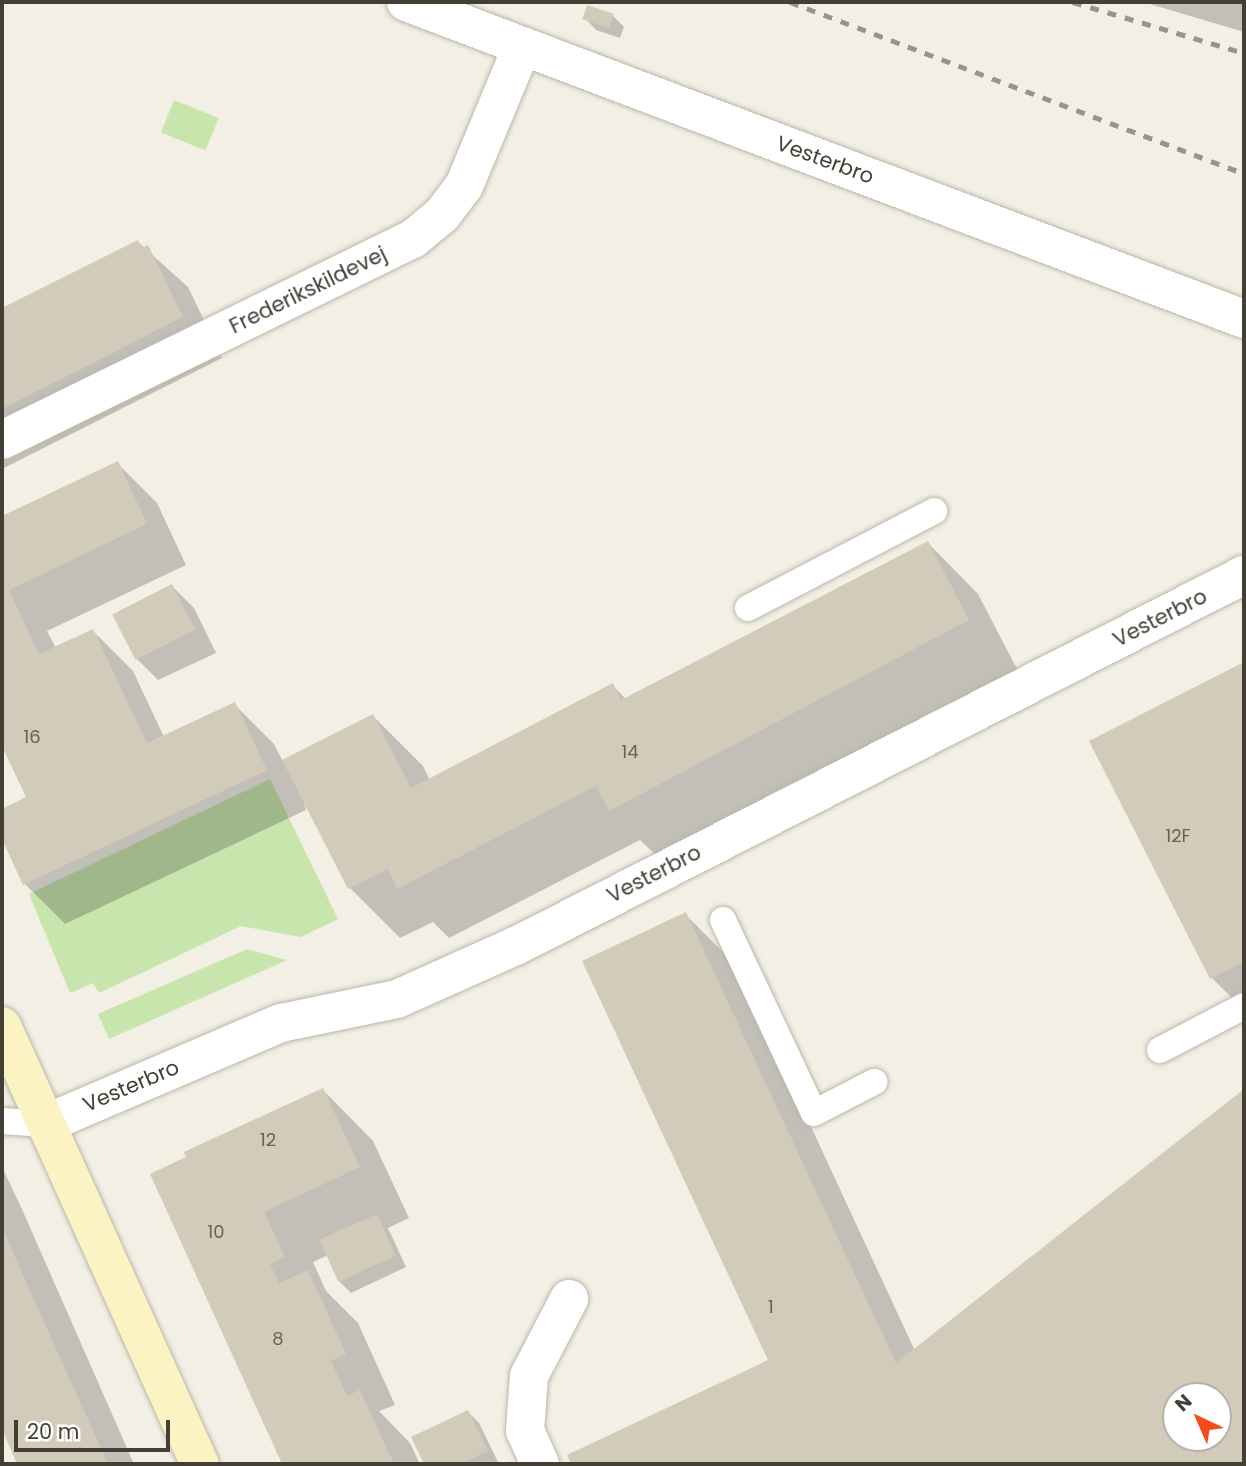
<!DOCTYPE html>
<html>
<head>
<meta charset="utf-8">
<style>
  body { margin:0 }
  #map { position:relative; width:1246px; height:1466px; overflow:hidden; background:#f2efe5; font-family:Poppins,sans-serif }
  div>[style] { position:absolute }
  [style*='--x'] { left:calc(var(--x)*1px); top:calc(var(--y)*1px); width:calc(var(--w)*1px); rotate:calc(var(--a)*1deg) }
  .green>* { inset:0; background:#c8e5ae; transform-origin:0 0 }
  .shadow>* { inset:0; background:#0003 }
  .building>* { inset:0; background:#d3cbba; transform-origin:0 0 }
  .roads { filter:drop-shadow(0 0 2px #bcb7a8) drop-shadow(0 0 2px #bcb7a8) }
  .service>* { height:26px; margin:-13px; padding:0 13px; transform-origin:13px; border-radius:13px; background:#fff }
  .pedestrian>* { height:38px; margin:-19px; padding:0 19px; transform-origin:19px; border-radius:19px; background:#fff }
  .minor>* { height:38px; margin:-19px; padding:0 19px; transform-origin:19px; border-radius:19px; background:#fff }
  .secondary>* { height:38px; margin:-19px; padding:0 19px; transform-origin:19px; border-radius:19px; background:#fcf3c4 }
  .rail>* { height:5px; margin-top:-2.5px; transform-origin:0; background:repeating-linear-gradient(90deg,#949494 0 9px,transparent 0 18px) }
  span { translate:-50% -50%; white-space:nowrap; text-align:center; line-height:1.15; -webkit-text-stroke:6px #fff; paint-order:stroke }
  .number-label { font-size:18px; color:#676256 }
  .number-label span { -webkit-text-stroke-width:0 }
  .street-label { font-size:21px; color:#433f35 }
  .frame { position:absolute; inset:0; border:4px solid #433f35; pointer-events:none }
  .north { position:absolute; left:1162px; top:1382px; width:70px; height:70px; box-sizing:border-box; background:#fff; border:2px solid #b4b2ae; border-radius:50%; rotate:316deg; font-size:19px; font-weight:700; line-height:28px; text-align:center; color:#433f35 }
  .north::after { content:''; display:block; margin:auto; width:24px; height:32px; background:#f24b1c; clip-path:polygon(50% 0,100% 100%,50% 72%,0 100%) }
  .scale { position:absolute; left:14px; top:1420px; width:156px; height:32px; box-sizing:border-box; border:4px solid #433f35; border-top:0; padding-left:9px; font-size:21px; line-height:24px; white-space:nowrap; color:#433f35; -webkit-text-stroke:5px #fff; paint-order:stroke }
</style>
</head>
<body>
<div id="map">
  <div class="green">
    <div style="left:174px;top:100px;width:48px;height:35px;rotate:22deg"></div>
    <div style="clip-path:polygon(270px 779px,338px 919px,301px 937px,241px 926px,99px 993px,93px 983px,70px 993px,29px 894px)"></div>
    <div style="clip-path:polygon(247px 949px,287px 960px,109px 1039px,98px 1014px)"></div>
  </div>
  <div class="shadow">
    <div style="clip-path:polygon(1143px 2px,1244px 2px,1244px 32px)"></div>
    <div style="clip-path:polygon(613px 16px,624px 27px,620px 38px,596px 30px,585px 18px)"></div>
    <div style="clip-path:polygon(138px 242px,188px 287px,222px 358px,2px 469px,2px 309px)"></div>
    <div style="clip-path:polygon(117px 463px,157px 503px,186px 565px,47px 631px,56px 648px,93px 631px,133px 671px,164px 737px,234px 704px,274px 744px,283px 762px,373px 716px,423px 766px,430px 780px,612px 685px,626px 699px,928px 543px,978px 594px,1018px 671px,661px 860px,640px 840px,449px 938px,433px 922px,400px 938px,350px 888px,301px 792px,306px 810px,65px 924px,25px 884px,2px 835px,2px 811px,28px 798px,2px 742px,2px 518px)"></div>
    <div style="clip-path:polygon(172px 586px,194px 608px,216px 653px,158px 680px,135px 657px)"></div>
    <div style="clip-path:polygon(1244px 664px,1244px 1010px,1212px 978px,1091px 742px)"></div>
    <div style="clip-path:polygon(evenodd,685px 914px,736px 965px,915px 1351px,1244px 1092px,1244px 1464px,573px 1464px,569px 1456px,771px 1361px,685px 914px,1176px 1396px,1218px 1396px,1218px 1438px,1176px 1438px,1176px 1396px)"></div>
    <div style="clip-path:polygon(323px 1090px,373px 1141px,409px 1218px,388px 1228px,406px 1267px,351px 1293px,340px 1282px,328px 1255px,313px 1262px,326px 1291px,358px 1323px,395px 1405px,379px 1411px,410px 1443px,420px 1464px,284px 1464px,152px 1175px)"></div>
    <div style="clip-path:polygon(2px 1167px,21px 1207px,134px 1464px,19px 1464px,2px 1426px)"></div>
    <div style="clip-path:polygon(468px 1412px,479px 1423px,498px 1462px,426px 1464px,414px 1438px)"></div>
  </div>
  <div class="building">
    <div style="left:587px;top:5px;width:28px;height:15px;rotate:18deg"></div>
    <div style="clip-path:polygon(138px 240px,142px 248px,148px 245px,183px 317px,2px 409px,2px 308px)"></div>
    <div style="clip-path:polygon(118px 461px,147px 524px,9px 590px,39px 654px,93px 629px,147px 743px,235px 702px,267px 770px,23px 885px,2px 839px,2px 809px,26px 797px,2px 746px,2px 516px)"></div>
    <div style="clip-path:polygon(928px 541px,969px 620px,609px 811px,596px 786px,397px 889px,388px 869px,348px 889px,282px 760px,373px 714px,411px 788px,613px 683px,621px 700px)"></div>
    <div style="left:172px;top:584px;width:51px;height:67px;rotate:63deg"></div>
    <div style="clip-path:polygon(1244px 662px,1244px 962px,1210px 979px,1089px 741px)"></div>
    <div style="clip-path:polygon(evenodd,686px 912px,896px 1363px,1244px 1089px,1244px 1464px,571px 1464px,567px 1455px,768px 1360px,582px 961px,686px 912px,1176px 1396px,1218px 1396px,1218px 1438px,1176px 1438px,1176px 1396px)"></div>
    <div style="clip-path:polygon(323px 1088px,360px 1167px,264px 1212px,285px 1257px,270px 1264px,279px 1283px,308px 1270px,346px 1354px,331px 1361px,347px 1396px,360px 1390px,394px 1464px,282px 1464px,150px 1174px,186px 1157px,184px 1152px)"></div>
    <div style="left:377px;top:1214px;width:46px;height:63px;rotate:66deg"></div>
    <div style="clip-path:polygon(2px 1227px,22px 1273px,108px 1464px,17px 1464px,2px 1429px)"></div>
    <div style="clip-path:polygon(468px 1410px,488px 1451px,460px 1464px,424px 1464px,411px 1437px)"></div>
  </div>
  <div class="roads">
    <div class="service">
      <div style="--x:748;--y:608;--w:210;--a:-27.5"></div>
      <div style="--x:723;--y:920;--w:213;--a:64.8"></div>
      <div style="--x:814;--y:1113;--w:68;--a:-27.3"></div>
      <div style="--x:1160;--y:1050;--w:95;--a:-27.6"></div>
      <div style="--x:2;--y:1121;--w:43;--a:4"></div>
    </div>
    <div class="pedestrian">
      <div style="--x:540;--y:1464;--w:36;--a:-114"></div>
      <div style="--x:525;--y:1431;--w:55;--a:-85.8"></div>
      <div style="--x:529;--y:1376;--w:87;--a:-62.5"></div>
    </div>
    <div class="minor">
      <div style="--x:406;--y:2;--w:896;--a:20.72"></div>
      <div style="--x:2;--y:440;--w:458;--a:-26.1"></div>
      <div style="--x:413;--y:239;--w:38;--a:-40"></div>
      <div style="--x:442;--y:215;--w:36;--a:-53"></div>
      <div style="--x:464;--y:186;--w:151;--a:-67.4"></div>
      <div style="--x:45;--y:1124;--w:257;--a:-23.2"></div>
      <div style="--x:281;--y:1023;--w:118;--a:-11.7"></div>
      <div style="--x:397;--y:999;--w:133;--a:-24.1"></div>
      <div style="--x:518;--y:945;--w:815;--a:-27.01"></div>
    </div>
    <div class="secondary">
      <div style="--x:2;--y:1026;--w:481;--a:65.7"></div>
    </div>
  </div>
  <div class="rail">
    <div style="--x:790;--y:2;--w:485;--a:20.7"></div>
    <div style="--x:1073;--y:2;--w:178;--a:16.6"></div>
  </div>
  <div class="number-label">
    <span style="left:32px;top:737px">16</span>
    <span style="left:630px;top:752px">14</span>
    <span style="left:1178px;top:836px">12F</span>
    <span style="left:268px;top:1140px">12</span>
    <span style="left:216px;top:1232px">10</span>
    <span style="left:771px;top:1307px">1</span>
    <span style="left:278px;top:1339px">8</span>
  </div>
  <div class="street-label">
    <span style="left:825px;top:160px;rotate:20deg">Vesterbro</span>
    <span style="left:308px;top:290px;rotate:-26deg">Frederikskildevej</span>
    <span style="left:1160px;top:618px;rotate:-27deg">Vesterbro</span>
    <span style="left:654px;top:874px;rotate:-27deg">Vesterbro</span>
    <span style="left:131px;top:1086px;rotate:-23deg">Vesterbro</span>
  </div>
  <div class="frame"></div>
  <div class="north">N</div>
  <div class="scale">20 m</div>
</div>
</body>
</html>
